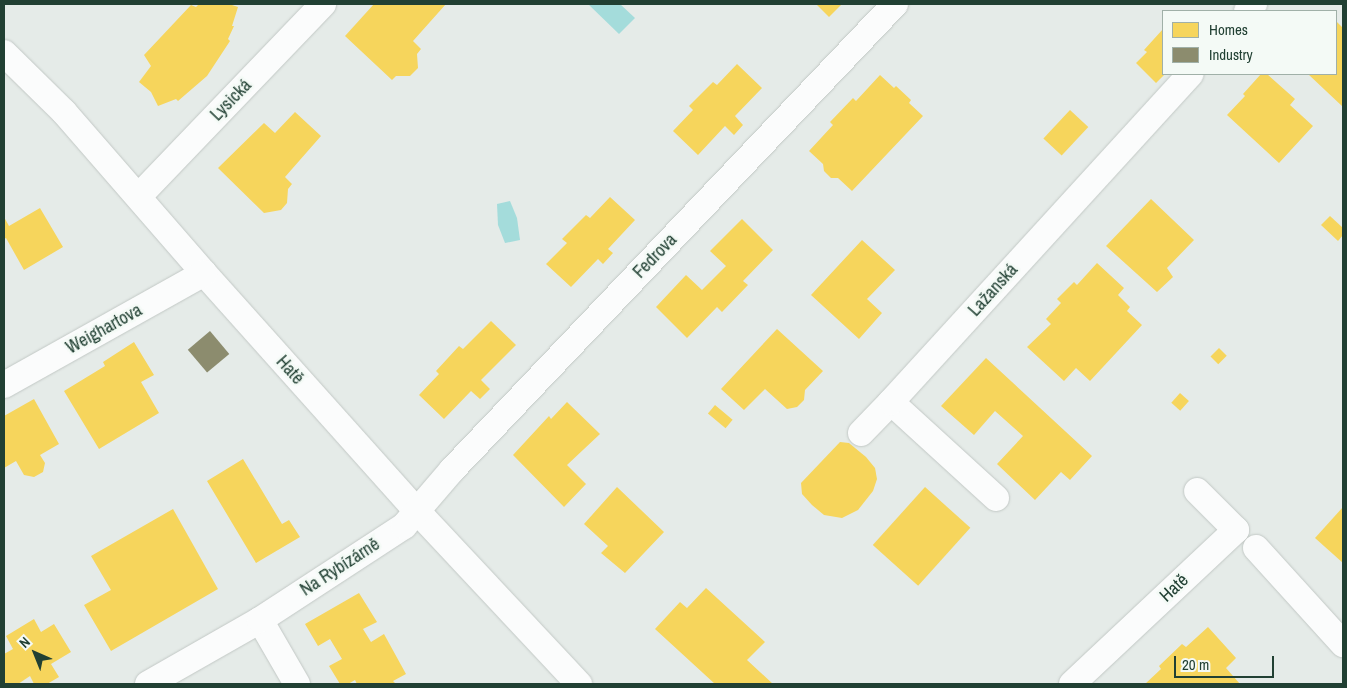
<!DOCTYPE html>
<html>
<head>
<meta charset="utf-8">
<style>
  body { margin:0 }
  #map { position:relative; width:1347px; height:688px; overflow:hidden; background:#e5ebe8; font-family:"Archivo Narrow",sans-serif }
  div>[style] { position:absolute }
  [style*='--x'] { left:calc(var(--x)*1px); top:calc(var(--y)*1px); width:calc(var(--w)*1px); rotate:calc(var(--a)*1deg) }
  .water>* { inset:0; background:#a4dcdb }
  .homes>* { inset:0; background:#f6d55c; transform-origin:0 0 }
  .industry>* { inset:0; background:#8c8c6e; transform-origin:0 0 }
  .roads { filter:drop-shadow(0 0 1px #c2c8c5) drop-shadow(0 0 1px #c2c8c5) }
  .street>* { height:26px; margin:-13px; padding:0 13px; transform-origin:13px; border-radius:13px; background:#fbfcfc }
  span { translate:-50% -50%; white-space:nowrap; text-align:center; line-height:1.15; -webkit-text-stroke:5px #f4faf6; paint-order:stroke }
  .street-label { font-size:18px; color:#214033 }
  .frame { position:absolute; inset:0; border:5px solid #214033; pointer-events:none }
  .legend { position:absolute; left:1162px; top:10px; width:175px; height:65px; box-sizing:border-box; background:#f4faf6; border:1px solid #a0b0a8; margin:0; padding:6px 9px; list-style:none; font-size:15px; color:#214033 }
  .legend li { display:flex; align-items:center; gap:10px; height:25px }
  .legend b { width:25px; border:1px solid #a0b0a8 }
  .north { position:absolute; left:10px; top:628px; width:50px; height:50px; -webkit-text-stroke:4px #f4faf6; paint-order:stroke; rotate:316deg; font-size:14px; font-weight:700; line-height:20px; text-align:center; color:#214033 }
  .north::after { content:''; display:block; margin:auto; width:18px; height:22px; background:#214033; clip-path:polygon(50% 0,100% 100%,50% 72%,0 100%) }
  .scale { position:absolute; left:1174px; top:656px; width:100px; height:22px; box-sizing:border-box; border:2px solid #214033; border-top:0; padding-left:6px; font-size:15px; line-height:18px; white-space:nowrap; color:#214033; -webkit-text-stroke:4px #f4faf6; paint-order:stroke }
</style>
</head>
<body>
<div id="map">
  <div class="water">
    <div style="clip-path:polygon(588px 4px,620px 4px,635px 18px,619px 34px)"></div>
    <div style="clip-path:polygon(510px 201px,517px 218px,520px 240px,505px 243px,498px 225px,497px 204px)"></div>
  </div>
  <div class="homes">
    <div style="clip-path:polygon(199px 4px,229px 4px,238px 7px,232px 26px,234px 26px,228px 39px,230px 41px,207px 76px,178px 101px,176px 99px,158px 106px,151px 92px,139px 82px,151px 66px,144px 55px,191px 5px,196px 7px)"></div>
    <div style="clip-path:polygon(374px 4px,446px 4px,413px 41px,421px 49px,417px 54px,418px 68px,410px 76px,396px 76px,392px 80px,345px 36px)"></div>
    <div style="clip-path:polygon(816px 4px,842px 4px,829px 17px)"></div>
    <div style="clip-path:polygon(1336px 21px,1343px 28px,1343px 107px,1308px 74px,1336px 74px)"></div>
    <div style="clip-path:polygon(1163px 29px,1165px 74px,1156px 83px,1136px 63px,1147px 52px,1144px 50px)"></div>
    <div style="clip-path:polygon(737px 64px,762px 88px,735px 116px,743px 125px,734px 135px,725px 126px,698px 155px,673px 131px,693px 110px,689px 106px,713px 82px,717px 85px)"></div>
    <div style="clip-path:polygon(1261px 74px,1267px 74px,1295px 99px,1290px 105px,1313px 126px,1279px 163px,1227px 115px,1245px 96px,1243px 94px)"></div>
    <div style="clip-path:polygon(880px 75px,894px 88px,896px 86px,911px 100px,909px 103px,923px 116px,852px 191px,838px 178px,831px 178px,824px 171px,823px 164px,809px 151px,833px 125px,830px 122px,853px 98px,856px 101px)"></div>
    <div style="left:1070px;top:110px;width:25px;height:39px;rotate:43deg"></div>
    <div style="clip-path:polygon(295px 112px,321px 136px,285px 177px,292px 184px,288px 189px,287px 203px,281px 210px,264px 213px,218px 168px,264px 123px,275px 133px)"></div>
    <div style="clip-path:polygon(610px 197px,635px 220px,608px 249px,613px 253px,603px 264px,598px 259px,571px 287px,546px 264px,567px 243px,562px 239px,586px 215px,590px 218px)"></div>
    <div style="clip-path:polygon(1151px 199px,1194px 240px,1167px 268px,1173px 277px,1157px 292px,1106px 246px)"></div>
    <div style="clip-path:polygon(40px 208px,63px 247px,24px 270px,6px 238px,4px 239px,4px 217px,9px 226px)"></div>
    <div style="clip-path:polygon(1330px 216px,1343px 228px,1343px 235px,1338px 241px,1321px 225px)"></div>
    <div style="clip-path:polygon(742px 219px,773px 250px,743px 281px,748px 285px,722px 312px,717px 307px,687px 338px,656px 307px,686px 275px,702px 290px,726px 266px,710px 251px)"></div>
    <div style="clip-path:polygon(862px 240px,895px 270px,867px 299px,882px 313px,859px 339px,811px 295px)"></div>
    <div style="clip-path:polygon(1097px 263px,1124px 288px,1118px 295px,1130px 307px,1127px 311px,1142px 325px,1090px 381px,1076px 368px,1064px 381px,1027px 347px,1051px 324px,1046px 319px,1061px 303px,1057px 299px,1074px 282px,1077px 285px)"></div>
    <div style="clip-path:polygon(491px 321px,516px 345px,481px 380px,490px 389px,480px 399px,471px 391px,444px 419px,419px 395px,439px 374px,436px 371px,459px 346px,463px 349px)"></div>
    <div style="clip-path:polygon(777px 329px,823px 371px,805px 390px,804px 400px,797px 407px,787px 409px,765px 389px,744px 410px,721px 389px)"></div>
    <div style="clip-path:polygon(134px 342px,154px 375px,141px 382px,159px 413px,99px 449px,64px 391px,105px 366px,103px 362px)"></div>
    <div style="left:1219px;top:348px;width:11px;height:12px;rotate:45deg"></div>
    <div style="clip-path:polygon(986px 358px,1092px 456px,1070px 480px,1061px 472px,1035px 500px,997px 464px,1023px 436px,995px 411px,974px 435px,941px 406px)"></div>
    <div style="left:1180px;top:393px;width:12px;height:13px;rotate:42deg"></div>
    <div style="clip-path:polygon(34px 399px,59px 444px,40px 455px,45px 463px,43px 472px,34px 477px,24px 475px,16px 461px,4px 468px,4px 416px)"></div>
    <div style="clip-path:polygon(567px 402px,600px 434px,567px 465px,586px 484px,564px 507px,513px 455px,549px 416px,551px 419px)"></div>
    <div style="left:715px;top:405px;width:23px;height:11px;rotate:40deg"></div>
    <div style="clip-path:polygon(840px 442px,849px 443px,866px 457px,875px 468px,877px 479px,873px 491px,858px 510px,842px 518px,824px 515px,812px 505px,802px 494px,801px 483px)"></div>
    <div style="clip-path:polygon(243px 459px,282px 524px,289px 520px,300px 537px,256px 563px,207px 481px)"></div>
    <div style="clip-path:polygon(617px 487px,664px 532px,625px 573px,601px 553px,608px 546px,584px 524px)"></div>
    <div style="left:925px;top:487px;width:61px;height:78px;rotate:42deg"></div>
    <div style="clip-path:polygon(1343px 507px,1343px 563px,1315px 538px)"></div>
    <div style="clip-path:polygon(173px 509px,218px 589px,111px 651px,84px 605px,111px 590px,91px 556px)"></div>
    <div style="clip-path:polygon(706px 588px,765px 642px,747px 660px,773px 684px,715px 684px,655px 629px,680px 602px,687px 608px)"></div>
    <div style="clip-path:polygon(359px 593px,377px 622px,363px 629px,371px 642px,384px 634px,406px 674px,393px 681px,396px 684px,357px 684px,355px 680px,348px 684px,340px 684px,329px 666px,342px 659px,330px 639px,318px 646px,305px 624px)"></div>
    <div style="clip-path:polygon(34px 619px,41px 632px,54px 624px,71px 652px,51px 664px,59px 677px,47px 684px,34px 684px,30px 676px,18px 684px,4px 684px,4px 654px,13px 649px,6px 636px)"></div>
    <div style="clip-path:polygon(1208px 627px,1236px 658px,1226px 668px,1240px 684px,1145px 684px,1161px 669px,1159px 666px,1182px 644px,1186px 647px)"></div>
  </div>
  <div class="industry">
    <div style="left:210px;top:331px;width:30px;height:29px;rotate:50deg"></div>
  </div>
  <div class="roads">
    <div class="street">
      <div style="--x:1247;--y:11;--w:10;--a:-45"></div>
      <div style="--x:4;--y:53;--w:84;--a:44.5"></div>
      <div style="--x:64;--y:112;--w:213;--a:49"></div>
      <div style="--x:204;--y:273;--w:321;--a:48.2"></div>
      <div style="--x:418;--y:512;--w:236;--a:46.9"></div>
      <div style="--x:139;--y:196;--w:266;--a:-46.2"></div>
      <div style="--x:4;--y:385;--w:229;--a:-29.2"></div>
      <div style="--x:861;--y:433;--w:43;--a:-45.9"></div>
      <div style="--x:996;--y:498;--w:142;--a:-137.6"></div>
      <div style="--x:891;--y:402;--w:444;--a:-47.6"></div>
      <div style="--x:1256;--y:548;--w:130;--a:47.8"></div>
      <div style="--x:260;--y:620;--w:74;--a:60"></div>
      <div style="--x:148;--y:684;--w:129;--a:-29.7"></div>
      <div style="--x:260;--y:620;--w:172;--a:-33.1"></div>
      <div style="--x:404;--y:526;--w:74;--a:-49.4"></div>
      <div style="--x:452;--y:470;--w:643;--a:-46.45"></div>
      <div style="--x:1072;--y:684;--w:225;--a:-43.2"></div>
      <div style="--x:1236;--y:530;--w:55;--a:-135"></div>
    </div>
  </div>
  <div class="street-label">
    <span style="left:231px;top:100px;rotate:-46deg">Lysická</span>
    <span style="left:655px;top:256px;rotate:-46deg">Fedrova</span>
    <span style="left:993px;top:290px;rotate:-48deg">Lažanská</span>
    <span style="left:104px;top:329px;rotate:-29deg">Weighartova</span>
    <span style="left:290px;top:370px;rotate:48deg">Hatě</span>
    <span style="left:340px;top:567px;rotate:-33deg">Na Rybízárně</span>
    <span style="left:1174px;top:588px;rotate:-43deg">Hatě</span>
  </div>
  <div class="frame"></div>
  <ul class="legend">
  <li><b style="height:14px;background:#f6d55c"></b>Homes</li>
  <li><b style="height:14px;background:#8c8c6e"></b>Industry</li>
  </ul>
  <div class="north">N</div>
  <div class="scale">20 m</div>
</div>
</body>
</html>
